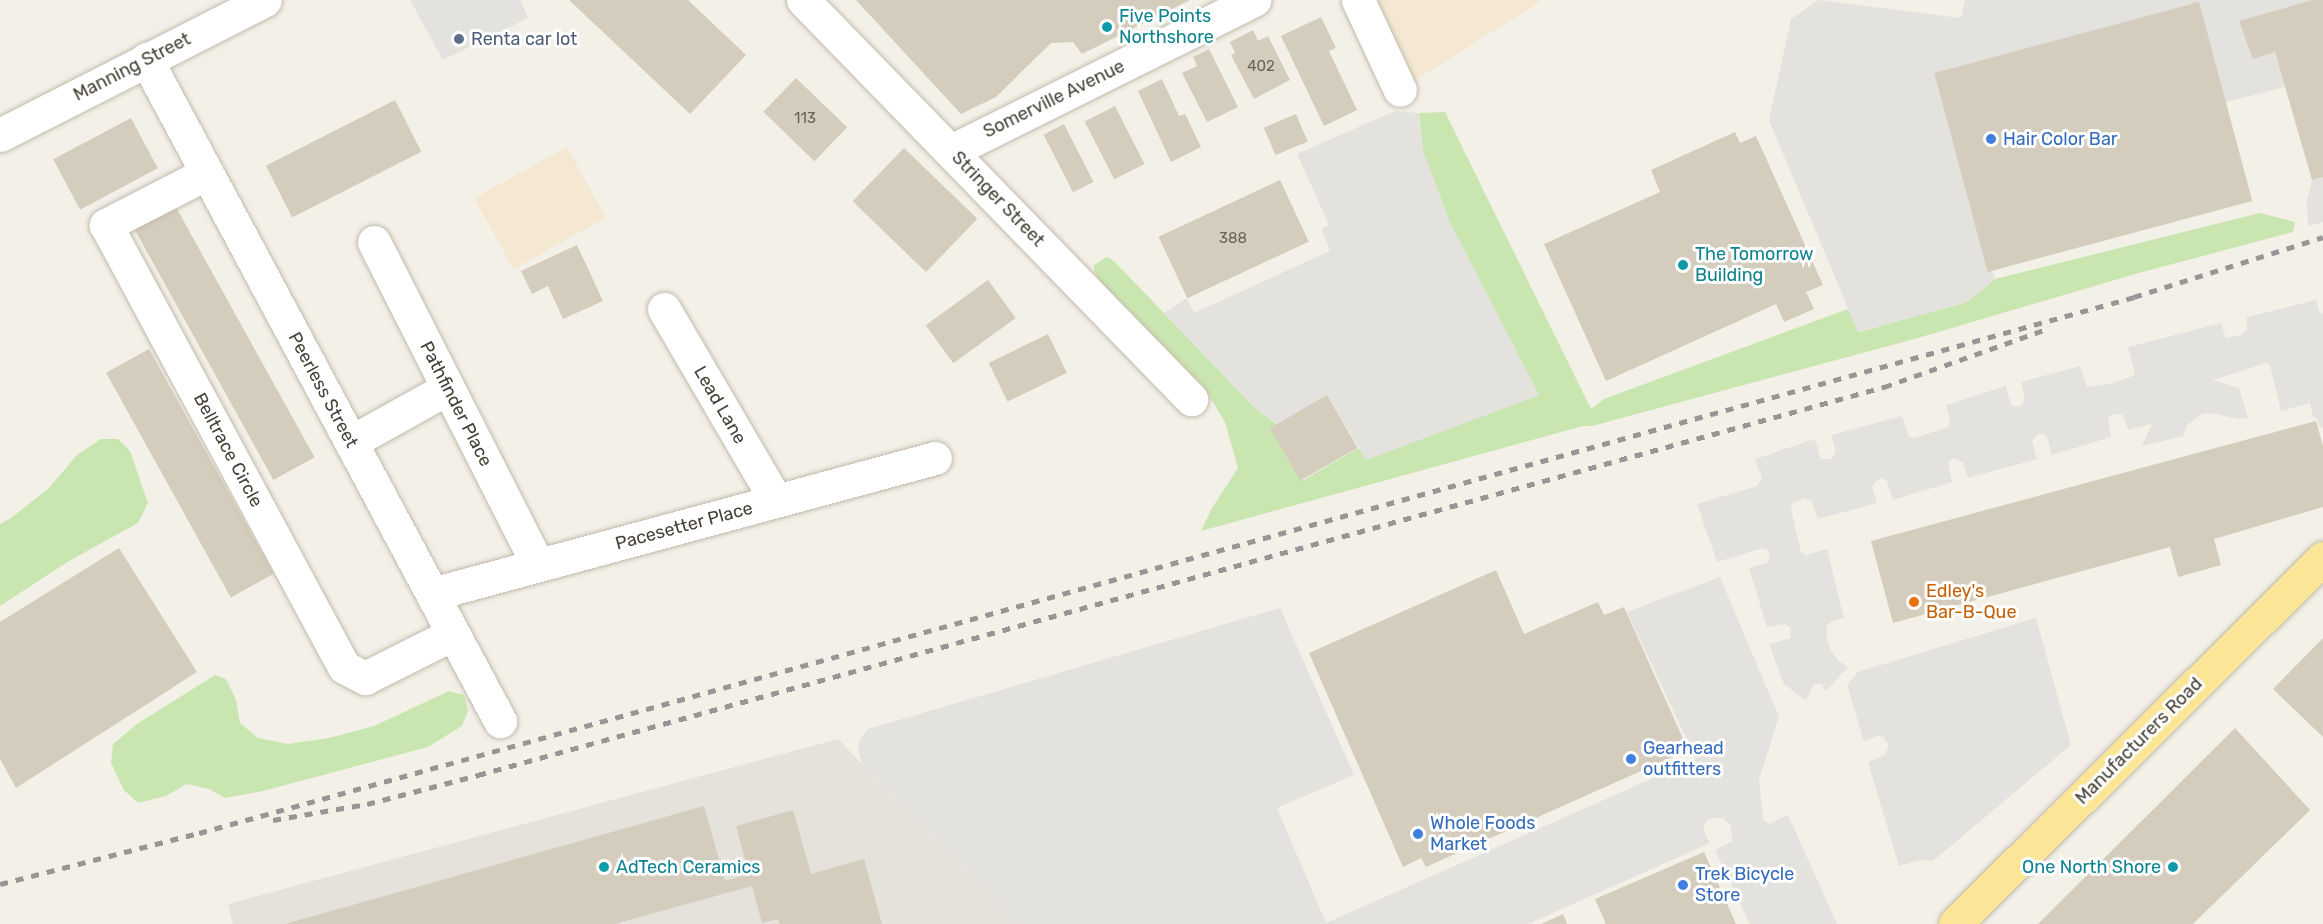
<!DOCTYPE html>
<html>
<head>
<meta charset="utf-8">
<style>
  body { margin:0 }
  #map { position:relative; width:2323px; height:924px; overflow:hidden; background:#f3f0e7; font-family:Rubik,sans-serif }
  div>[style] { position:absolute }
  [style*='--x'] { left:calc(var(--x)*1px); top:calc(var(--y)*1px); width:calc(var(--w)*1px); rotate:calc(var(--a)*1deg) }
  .commercial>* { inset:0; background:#f4e8d2; transform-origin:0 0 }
  .industrial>* { inset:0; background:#e5e1db }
  .green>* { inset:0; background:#cae6b0 }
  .parking>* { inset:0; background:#e4e2de }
  .building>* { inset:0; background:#d4ccbc; transform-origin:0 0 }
  .roads { filter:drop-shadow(0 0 2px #c1bbac) drop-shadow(0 0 2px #c1bbac) }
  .minor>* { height:33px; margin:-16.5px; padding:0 16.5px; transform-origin:16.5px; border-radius:16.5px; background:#fff }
  .primary>* { height:33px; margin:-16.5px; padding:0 16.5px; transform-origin:16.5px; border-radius:16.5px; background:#fbe697 }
  .rail>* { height:4.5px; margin-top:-2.25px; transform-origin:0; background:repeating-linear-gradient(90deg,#969696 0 8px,transparent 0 16px) }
  .dots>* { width:16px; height:16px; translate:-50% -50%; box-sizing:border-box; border:3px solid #fff; border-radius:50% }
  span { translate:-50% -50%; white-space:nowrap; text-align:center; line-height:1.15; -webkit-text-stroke:6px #fff; paint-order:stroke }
  .number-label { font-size:15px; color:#696458 }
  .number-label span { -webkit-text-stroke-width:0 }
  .culture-label { font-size:18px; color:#0d838f }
  .left { translate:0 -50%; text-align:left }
  .right { translate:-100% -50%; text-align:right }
  .service-label { font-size:18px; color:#4e5e75 }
  .street-label { font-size:18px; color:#454136 }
  .shop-label { font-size:18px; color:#366cbe }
  .food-label { font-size:18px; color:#c56008 }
</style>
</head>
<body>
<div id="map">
  <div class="commercial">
    <div style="clip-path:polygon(1358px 0,1542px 0,1400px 90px)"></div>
    <div style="left:567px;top:147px;width:81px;height:106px;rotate:61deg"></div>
  </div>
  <div class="industrial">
    <div style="clip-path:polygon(838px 739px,1017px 924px,233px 924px,228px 904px)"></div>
  </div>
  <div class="green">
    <div style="clip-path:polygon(1445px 112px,1591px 409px,1604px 399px,1848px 309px,1859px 332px,1967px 302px,1995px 279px,2260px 213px,2295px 222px,2293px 232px,2135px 274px,1918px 338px,1592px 426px,1583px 426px,1201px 531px,1212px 508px,1238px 468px,1225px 422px,1203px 386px,1100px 281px,1094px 271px,1094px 265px,1107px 257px,1114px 261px,1255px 408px,1277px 425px,1302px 481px,1358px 448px,1367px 459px,1539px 395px,1450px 223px,1423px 151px,1419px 113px)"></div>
    <div style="clip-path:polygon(101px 439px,118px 439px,130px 451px,148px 503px,138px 523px,69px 561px,0 606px,0 524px,11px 518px,49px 488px,77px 455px)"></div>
    <div style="clip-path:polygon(215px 675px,226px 679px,236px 700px,240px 723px,258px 738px,288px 744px,329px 738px,374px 726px,449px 691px,464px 695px,468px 711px,462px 726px,428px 747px,263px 791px,225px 798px,209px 789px,186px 784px,166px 796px,138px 803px,124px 790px,111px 763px,113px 744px,137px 724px)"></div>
  </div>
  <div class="parking">
    <div style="clip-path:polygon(410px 0,520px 0,528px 18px,443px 60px)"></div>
    <div style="clip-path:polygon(1818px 0,1961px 18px,1965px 0,2312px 0,2240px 21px,2253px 58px,2275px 52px,2285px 87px,2226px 102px,1935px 72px,1995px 279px,1967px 302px,1858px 332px,1769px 120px,1791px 19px)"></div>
    <div style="clip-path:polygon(1395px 111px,1419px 113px,1423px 151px,1450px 223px,1539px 395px,1366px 460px,1327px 395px,1277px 425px,1255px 408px,1164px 313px,1187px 298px,1194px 313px,1330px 251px,1321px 229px,1329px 225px,1297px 154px)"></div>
    <div style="clip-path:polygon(2323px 177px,2323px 222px,2308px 226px,2307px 200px,2312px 180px)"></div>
    <div style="clip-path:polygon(2316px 300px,2319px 311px,2323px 314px,2323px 428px,2319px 426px,2318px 419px,2313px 417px,2310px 403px,2281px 411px,2270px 366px,2266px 363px,2213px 380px,2239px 388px,2248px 418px,2240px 419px,2210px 413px,2202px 414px,2187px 425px,2184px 436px,2142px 446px,2152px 424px,2128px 430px,2123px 415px,2113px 414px,2108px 418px,2111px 437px,2052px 455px,2047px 437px,2043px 434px,2038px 434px,2032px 441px,2037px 459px,1968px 478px,1963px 462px,1953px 458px,1948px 463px,1952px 482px,1893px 500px,1887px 481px,1882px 478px,1877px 480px,1872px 487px,1877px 503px,1818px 519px,1812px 502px,1805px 498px,1793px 503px,1791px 509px,1801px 552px,1806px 555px,1827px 549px,1844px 618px,1830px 622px,1827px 626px,1827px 638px,1830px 649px,1839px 661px,1848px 667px,1826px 691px,1821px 684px,1814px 684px,1806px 701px,1784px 684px,1769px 644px,1791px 638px,1790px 627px,1785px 624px,1767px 627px,1749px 568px,1769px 562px,1769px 551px,1763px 548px,1717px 562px,1697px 504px,1757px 486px,1762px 478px,1755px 459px,1815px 439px,1821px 459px,1832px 459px,1836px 451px,1831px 435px,1902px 416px,1909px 437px,1914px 438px,1949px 427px,1950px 418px,1946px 405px,2006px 386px,2011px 405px,2020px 407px,2025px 400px,2021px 382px,2080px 366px,2087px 387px,2109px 384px,2133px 376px,2135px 373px,2128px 347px,2221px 323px,2226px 338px,2241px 335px,2247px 330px,2247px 317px)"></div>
    <div style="clip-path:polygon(1720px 577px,1779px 717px,1759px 779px,1763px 820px,1769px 824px,1788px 815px,1837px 924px,1750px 924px,1715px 850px,1732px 841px,1731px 826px,1723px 818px,1713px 818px,1706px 821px,1703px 829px,1710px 843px,1528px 924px,1017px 924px,862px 763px,858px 751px,860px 739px,868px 729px,1280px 608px,1354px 775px,1277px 808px,1326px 923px,1696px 759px,1627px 612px)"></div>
    <div style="clip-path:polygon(2036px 618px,2071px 745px,1933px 861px,1920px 860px,1899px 866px,1868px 762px,1885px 755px,1889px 745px,1883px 737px,1877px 736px,1864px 742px,1847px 685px,1858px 672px)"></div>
  </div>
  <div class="building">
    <div style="clip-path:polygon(569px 0,688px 0,746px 55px,690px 114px)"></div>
    <div style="clip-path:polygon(856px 0,1190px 0,1082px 54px,1073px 42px,1051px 43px,996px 97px,961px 114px)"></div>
    <div style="clip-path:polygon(2312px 0,2323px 0,2323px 177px,2312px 180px,2275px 52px,2253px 59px,2239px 21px)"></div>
    <div style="left:2199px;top:2px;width:206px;height:274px;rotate:75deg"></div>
    <div style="clip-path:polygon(1321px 17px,1336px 48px,1329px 51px,1357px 110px,1324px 126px,1281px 36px)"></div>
    <div style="clip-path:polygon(1253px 30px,1258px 41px,1268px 36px,1290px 80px,1254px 99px,1231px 55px,1235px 53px,1230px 42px)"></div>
    <div style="clip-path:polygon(1209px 49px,1238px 107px,1207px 122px,1182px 73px,1197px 66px,1193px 57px)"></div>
    <div style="left:796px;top:78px;width:71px;height:47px;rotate:44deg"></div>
    <div style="clip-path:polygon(1162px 79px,1179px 116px,1185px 114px,1201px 147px,1171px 162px,1138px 91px)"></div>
    <div style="left:395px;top:100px;width:58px;height:145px;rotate:63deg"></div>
    <div style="left:1115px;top:106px;width:65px;height:34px;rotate:63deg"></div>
    <div style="left:1296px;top:114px;width:30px;height:35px;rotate:67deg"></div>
    <div style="left:131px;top:118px;width:57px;height:88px;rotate:62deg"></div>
    <div style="left:1064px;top:124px;width:65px;height:23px;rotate:63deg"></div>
    <div style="clip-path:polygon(1735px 132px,1740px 143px,1756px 136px,1823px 285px,1806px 292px,1814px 309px,1784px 322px,1776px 304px,1606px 381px,1544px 244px,1660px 192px,1651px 170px)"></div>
    <div style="left:904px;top:148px;width:102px;height:74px;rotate:44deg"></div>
    <div style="left:1280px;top:180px;width:68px;height:134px;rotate:65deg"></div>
    <div style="left:172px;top:200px;width:294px;height:47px;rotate:61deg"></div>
    <div style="clip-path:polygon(577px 245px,603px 301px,563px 319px,548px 286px,532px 294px,521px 271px)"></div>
    <div style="left:988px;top:280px;width:47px;height:77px;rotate:54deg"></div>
    <div style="left:1048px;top:334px;width:43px;height:66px;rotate:64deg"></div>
    <div style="left:149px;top:349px;width:257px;height:49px;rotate:61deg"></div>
    <div style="left:1327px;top:395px;width:61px;height:66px;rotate:60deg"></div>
    <div style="clip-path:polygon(2316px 421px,2323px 446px,2323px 507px,2214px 539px,2221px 565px,2178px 577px,2170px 547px,1893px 623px,1871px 541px)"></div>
    <div style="clip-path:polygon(119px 548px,197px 672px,16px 788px,0 759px,0 622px)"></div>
    <div style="clip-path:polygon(1496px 570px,1524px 634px,1598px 602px,1604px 615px,1624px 607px,1688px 750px,1426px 867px,1421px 858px,1403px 867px,1309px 653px)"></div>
    <div style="clip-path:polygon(2323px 638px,2323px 737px,2273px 689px)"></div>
    <div style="clip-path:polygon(2235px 728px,2310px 810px,2193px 924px,2038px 924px)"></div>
    <div style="clip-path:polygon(704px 806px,725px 881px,749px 874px,736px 826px,793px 810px,811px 874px,864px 859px,882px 924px,780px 924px,778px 919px,762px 923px,752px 886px,614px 924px,285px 924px)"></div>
    <div style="clip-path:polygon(1704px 852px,1736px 924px,1606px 924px,1595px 899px)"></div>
    <div style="clip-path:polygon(1563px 914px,1567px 924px,1541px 924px)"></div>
  </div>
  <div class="roads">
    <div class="minor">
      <div style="--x:803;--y:0;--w:557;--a:45.8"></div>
      <div style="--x:1358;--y:0;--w:99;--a:65"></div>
      <div style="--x:146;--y:59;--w:751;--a:61.86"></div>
      <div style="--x:0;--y:135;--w:297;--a:-27"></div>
      <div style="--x:951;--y:151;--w:339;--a:-26.5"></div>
      <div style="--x:207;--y:173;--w:114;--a:152.8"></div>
      <div style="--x:106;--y:225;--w:502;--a:61.7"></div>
      <div style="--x:344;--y:667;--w:24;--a:28"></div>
      <div style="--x:365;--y:678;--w:98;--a:-26.6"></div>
      <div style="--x:374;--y:242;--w:362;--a:63.1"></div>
      <div style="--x:664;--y:309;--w:222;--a:59.7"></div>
      <div style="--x:351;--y:442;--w:111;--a:-29.1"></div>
      <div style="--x:432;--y:594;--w:521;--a:-15.13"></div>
    </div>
    <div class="primary">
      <div style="--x:1955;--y:924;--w:519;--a:-44.84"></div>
    </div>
  </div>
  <div class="rail">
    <div style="--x:273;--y:820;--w:95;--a:-9.7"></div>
    <div style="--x:367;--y:804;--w:115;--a:-14.6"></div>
    <div style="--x:478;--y:775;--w:1459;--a:-15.43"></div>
    <div style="--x:1884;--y:387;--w:176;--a:-19.6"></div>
    <div style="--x:0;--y:884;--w:205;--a:-14.4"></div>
    <div style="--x:199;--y:833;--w:2008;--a:-15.48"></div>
    <div style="--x:2134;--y:297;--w:198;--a:-17.6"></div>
  </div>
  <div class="dots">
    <div style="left:1107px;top:27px;background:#0f9aa8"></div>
    <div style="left:459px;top:39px;background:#5c6f8a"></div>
    <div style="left:1991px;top:139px;background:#3f7fe0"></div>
    <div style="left:1683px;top:265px;background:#0f9aa8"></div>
    <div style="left:1914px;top:602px;background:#e8710a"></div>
    <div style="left:1631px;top:759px;background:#3f7fe0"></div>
    <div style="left:1418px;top:834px;background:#3f7fe0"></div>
    <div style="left:604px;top:867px;background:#0f9aa8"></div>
    <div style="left:2173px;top:867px;background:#0f9aa8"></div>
    <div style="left:1683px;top:885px;background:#3f7fe0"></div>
  </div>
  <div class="number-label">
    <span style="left:1261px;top:67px">402</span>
    <span style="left:805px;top:119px">113</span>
    <span style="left:1233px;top:239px">388</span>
  </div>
  <div class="culture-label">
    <span class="left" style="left:1119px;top:27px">Five Points<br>Northshore</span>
    <span class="left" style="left:1695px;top:265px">The Tomorrow<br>Building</span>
    <span class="left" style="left:616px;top:867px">AdTech Ceramics</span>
    <span class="right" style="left:2161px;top:867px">One North Shore</span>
  </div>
  <div class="service-label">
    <span class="left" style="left:471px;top:39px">Renta car lot</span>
  </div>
  <div class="street-label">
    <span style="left:132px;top:67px;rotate:-27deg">Manning Street</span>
    <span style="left:1054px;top:99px;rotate:-26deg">Somerville Avenue</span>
    <span style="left:998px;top:199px;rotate:46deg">Stringer Street</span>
    <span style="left:323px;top:390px;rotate:62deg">Peerless Street</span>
    <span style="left:456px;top:404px;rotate:63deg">Pathfinder Place</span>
    <span style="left:720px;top:405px;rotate:60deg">Lead Lane</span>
    <span style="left:228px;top:450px;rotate:62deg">Belltrace Circle</span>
    <span style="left:684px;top:526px;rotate:-15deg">Pacesetter Place</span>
    <span style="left:2139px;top:741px;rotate:-45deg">Manufacturers Road</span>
  </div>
  <div class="shop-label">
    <span class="left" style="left:2003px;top:139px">Hair Color Bar</span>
    <span class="left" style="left:1643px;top:759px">Gearhead<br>outfitters</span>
    <span class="left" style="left:1430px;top:834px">Whole Foods<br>Market</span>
    <span class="left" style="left:1695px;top:885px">Trek Bicycle<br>Store</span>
  </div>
  <div class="food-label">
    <span class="left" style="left:1926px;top:602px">Edley's<br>Bar-B-Que</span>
  </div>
</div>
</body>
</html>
